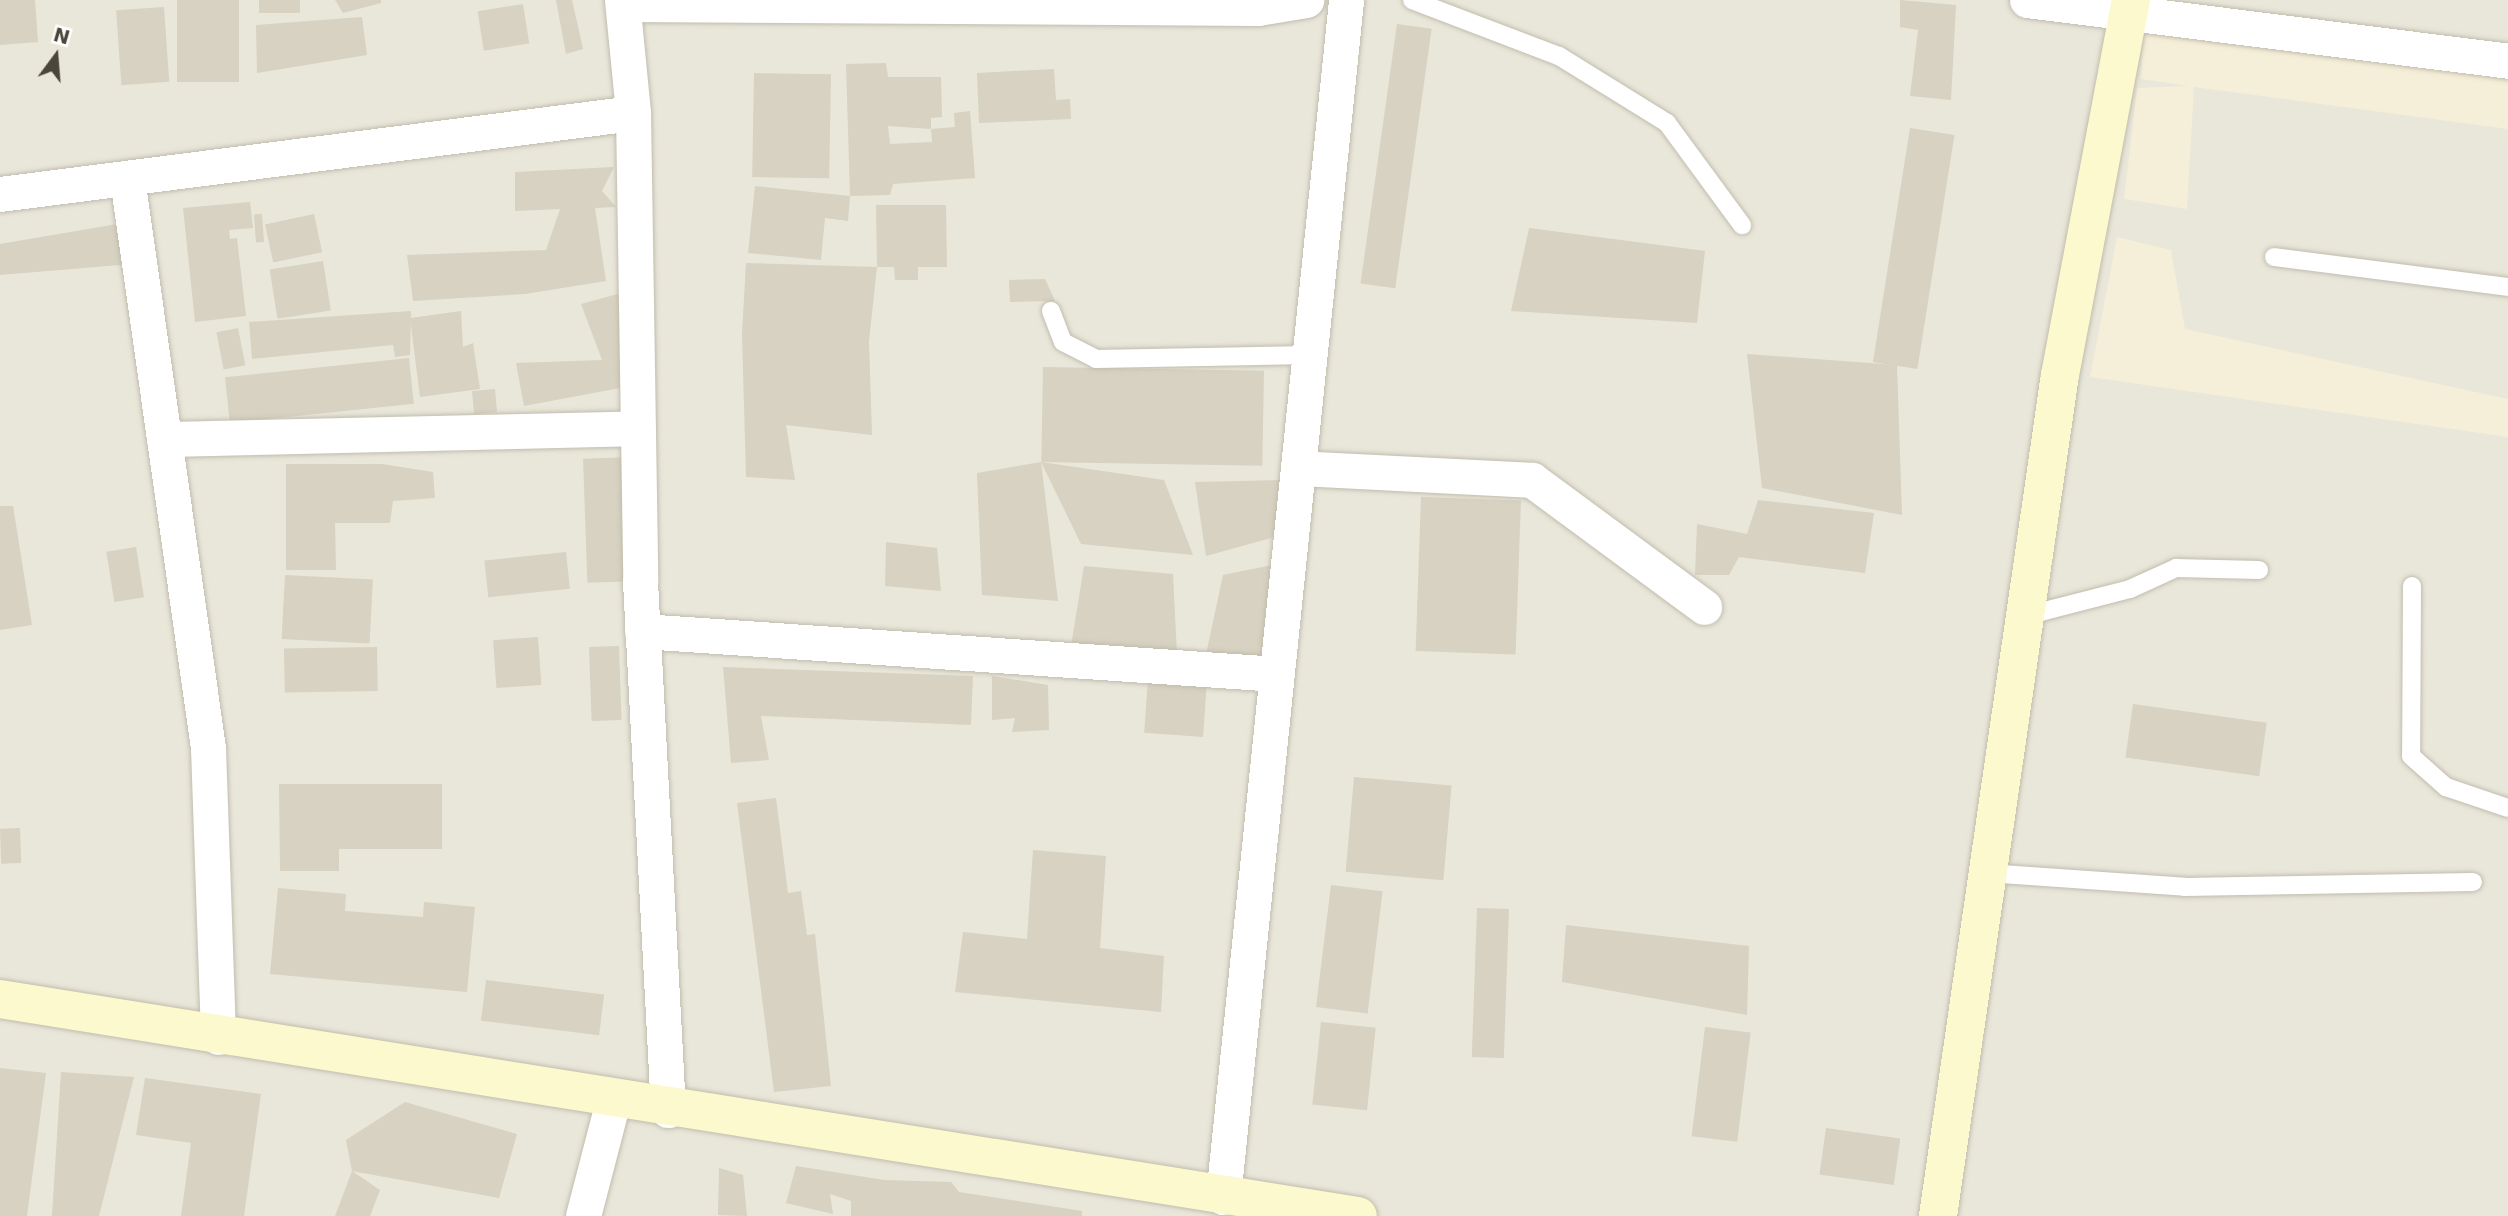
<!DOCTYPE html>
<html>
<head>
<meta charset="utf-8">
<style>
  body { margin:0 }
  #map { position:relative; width:2508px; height:1216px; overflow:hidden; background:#f5f4ec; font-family:"DejaVu Sans",sans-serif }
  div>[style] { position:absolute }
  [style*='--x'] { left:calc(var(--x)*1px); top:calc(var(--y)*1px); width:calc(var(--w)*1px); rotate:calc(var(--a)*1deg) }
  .residential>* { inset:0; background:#e9e7da; transform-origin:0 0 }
  .commercial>* { inset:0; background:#f5eed8 }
  .building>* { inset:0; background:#d7d2c1; transform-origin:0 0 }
  .roads { filter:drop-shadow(0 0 2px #c1bdae) drop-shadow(0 0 2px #c1bdae) }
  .lane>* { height:18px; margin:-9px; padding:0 9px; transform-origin:9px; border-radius:9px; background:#fff }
  .street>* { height:35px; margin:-17.5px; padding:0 17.5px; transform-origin:17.5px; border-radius:17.5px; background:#fff }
  .secondary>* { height:38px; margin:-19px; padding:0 19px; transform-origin:19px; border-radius:19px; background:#fdf9ce }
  span { translate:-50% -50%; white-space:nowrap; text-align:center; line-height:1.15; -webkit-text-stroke:6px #fff; paint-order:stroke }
  .north { position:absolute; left:21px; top:21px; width:70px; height:70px; -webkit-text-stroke:5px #fff; paint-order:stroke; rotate:16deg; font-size:19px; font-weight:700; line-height:28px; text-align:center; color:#4a4639 }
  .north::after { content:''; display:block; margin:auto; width:24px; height:32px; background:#4a4639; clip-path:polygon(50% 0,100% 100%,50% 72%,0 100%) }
</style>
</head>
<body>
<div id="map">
  <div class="residential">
    <div style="left:0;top:0;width:2508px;height:1216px"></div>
  </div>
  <div class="commercial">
    <div style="clip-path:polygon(2143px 26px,2508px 71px,2508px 129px,2194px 87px,2187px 209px,2124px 199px,2137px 88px,2188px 86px,2141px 79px)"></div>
    <div style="clip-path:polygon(2117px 237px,2171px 250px,2185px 329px,2508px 399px,2508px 437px,2090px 377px)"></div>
  </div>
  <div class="building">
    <div style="clip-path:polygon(0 0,35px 0,38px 42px,0 45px)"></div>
    <div style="left:177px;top:0;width:62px;height:82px"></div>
    <div style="left:259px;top:0;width:41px;height:13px"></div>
    <div style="clip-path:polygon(335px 0,381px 0,381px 3px,343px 13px)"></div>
    <div style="clip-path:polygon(556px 0,572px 0,583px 49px,566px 54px)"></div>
    <div style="clip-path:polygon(1900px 0,1956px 5px,1951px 100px,1910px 96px,1918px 30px,1900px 27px)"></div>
    <div style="left:523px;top:4px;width:40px;height:46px;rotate:81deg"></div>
    <div style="left:164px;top:7px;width:75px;height:48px;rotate:86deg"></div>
    <div style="clip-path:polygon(362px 17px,367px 55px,257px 73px,256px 25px)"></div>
    <div style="left:1397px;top:24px;width:35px;height:262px;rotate:8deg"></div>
    <div style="clip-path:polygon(886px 63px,888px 77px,941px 77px,942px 117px,931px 118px,931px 129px,888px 126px,890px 144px,932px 142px,931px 129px,955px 127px,954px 113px,970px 111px,975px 178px,893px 184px,890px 195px,850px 196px,846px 64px)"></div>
    <div style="clip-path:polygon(1054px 69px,1056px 100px,1070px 99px,1071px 119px,979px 123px,977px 73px)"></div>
    <div style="left:754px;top:73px;width:77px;height:104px;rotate:1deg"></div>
    <div style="left:1910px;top:128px;width:45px;height:237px;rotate:9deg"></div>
    <div style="clip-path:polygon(614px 167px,602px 191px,616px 207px,595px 208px,606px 281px,525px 294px,413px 301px,407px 255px,546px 250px,560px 209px,515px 211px,515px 172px)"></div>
    <div style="clip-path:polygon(755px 186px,850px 196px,848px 221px,825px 218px,821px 260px,748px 253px)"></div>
    <div style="clip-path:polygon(250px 202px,253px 228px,229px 230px,230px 239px,237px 238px,246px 316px,195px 322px,183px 208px)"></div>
    <div style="clip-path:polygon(876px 205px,946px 205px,947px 267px,918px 267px,918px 280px,895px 280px,894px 267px,877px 267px)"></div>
    <div style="left:262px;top:214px;width:28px;height:8px;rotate:86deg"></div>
    <div style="left:314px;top:214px;width:39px;height:50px;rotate:78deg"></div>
    <div style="clip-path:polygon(123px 223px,132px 264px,0 275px,0 244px)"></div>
    <div style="clip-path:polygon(1529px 228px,1705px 251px,1697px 323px,1511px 311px)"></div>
    <div style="left:323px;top:261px;width:50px;height:54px;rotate:81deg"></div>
    <div style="clip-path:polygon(746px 263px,877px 267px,869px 341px,872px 435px,786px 425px,795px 480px,746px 477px,742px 334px)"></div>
    <div style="clip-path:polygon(1045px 279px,1055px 301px,1010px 302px,1009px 280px)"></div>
    <div style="clip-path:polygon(625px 292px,620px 388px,524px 406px,516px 363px,602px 360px,581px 304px)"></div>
    <div style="clip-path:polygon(411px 311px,410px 355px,395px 357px,393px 345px,252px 359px,249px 322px)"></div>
    <div style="clip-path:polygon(461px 311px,463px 347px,473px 343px,480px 389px,420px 397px,410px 318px)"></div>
    <div style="left:238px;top:328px;width:38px;height:22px;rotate:79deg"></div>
    <div style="clip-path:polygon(1747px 354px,1897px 365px,1902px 515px,1762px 488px)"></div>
    <div style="left:409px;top:358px;width:46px;height:185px;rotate:84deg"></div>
    <div style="left:1043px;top:367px;width:221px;height:95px;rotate:1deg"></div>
    <div style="left:495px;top:389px;width:23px;height:23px;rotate:85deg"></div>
    <div style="left:635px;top:457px;width:124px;height:52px;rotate:88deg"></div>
    <div style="clip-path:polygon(1041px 462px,1058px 601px,982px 595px,977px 473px)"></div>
    <div style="clip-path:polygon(1041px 462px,1164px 480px,1193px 555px,1081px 544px)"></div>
    <div style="clip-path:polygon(286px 464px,382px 464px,433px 472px,435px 498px,393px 501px,390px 523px,335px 523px,336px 570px,286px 570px)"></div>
    <div style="clip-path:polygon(1280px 480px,1278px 536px,1206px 556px,1195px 482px)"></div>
    <div style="left:1421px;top:497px;width:100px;height:154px;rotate:2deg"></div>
    <div style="clip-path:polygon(1758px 500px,1874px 513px,1865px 573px,1739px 557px,1729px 575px,1695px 575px,1697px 524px,1747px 534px)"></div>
    <div style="clip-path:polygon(0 506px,13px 506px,32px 625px,0 630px)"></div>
    <div style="clip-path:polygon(886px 542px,937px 548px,941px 591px,885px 586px)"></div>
    <div style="left:136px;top:547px;width:51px;height:30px;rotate:81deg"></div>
    <div style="left:566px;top:552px;width:37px;height:82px;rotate:84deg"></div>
    <div style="clip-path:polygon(1287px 562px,1277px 674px,1205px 659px,1223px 575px)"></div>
    <div style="clip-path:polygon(1084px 566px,1173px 574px,1177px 654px,1071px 646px)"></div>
    <div style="left:285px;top:575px;width:88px;height:64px;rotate:3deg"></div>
    <div style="left:538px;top:637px;width:48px;height:45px;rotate:86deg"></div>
    <div style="left:619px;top:646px;width:74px;height:30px;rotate:88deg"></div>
    <div style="left:377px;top:647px;width:44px;height:93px;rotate:89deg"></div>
    <div style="clip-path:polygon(723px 667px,973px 676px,971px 725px,761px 716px,769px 760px,731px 763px)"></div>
    <div style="clip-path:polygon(992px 676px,1048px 685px,1049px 730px,1012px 732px,1015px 718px,992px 720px)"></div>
    <div style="left:1148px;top:678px;width:59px;height:55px;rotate:4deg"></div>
    <div style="left:2133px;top:704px;width:135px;height:54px;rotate:8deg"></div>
    <div style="left:1354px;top:777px;width:98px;height:95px;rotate:5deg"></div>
    <div style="clip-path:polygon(279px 784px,442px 784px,442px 849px,339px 849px,339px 871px,280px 871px)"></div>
    <div style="clip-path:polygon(776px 798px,788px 893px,801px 891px,807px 935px,815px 934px,831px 1086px,774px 1092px,737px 803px)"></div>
    <div style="left:20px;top:828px;width:35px;height:20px;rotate:88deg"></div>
    <div style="clip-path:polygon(1033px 850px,1106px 856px,1100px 948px,1164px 956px,1161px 1012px,955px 992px,963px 932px,1027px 939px)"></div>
    <div style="left:1331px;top:885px;width:52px;height:123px;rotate:7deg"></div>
    <div style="clip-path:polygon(278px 888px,346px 894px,345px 911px,423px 917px,424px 902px,475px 907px,467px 992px,270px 974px)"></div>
    <div style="left:1477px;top:908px;width:32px;height:149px;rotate:2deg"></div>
    <div style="clip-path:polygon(1566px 925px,1749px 946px,1747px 1015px,1562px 982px)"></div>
    <div style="left:486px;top:980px;width:119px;height:41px;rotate:7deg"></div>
    <div style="left:1321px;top:1022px;width:55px;height:83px;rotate:6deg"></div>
    <div style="left:1705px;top:1027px;width:46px;height:110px;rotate:7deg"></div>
    <div style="clip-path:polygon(0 1068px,46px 1073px,27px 1216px,0 1216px)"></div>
    <div style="clip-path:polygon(61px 1072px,134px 1077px,99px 1216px,52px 1216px)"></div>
    <div style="clip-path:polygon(145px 1078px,261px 1094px,244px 1216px,181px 1216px,191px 1143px,136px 1135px)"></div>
    <div style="clip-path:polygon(405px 1102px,517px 1134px,499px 1198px,352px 1171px,346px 1140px)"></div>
    <div style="left:1826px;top:1128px;width:75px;height:47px;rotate:8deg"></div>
    <div style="clip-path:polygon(796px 1166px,884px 1180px,951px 1182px,959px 1192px,1082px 1211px,1082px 1216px,851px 1216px,851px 1201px,830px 1194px,833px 1214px,786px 1203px)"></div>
    <div style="clip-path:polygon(719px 1168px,743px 1175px,747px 1216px,718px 1215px)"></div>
    <div style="clip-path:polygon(352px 1171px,380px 1190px,370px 1216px,335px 1216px)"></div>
  </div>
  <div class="roads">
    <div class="lane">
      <div style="--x:1412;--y:0;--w:157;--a:20.9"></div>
      <div style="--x:1559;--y:56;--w:127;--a:31.8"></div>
      <div style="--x:1667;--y:123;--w:127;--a:53.7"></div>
      <div style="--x:2274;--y:257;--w:236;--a:7.3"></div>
      <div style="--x:1051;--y:311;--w:33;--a:69"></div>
      <div style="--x:1063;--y:342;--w:37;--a:27"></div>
      <div style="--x:1096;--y:359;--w:214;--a:-1.1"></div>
      <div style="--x:2412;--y:586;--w:170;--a:90.3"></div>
      <div style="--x:2411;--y:756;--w:47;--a:41.5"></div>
      <div style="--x:2446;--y:787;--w:65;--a:18.7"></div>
      <div style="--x:2025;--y:616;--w:108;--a:-14.4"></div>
      <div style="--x:2130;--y:589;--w:51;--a:-24.5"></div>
      <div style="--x:2176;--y:568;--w:83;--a:1.4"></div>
      <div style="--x:1987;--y:873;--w:198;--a:4"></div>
      <div style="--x:2185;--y:887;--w:288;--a:-1"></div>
    </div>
    <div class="street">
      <div style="--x:622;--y:0;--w:114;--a:84.4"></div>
      <div style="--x:633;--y:113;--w:468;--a:89.1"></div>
      <div style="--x:640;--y:581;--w:530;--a:86.97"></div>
      <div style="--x:2027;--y:0;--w:485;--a:7.2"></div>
      <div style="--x:623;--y:4;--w:635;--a:0.36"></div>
      <div style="--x:1258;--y:8;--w:49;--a:-9.5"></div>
      <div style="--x:127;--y:178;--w:576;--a:81.91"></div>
      <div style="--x:208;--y:748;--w:289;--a:88"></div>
      <div style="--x:0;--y:194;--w:638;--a:-7.29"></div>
      <div style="--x:164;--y:439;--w:473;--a:-1.3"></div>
      <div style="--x:1298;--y:468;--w:234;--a:2.9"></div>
      <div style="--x:1532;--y:480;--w:214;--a:36.4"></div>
      <div style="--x:642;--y:631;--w:636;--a:3.87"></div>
      <div style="--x:1223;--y:1197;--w:1203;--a:-84.13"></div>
      <div style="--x:583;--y:1216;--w:119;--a:-75.4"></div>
    </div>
    <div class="secondary">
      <div style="--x:0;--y:999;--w:1375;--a:9.08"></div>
      <div style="--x:1938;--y:1216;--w:850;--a:-81.75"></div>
      <div style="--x:2060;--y:375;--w:382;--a:-79.3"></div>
    </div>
  </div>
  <div class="north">N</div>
</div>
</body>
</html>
